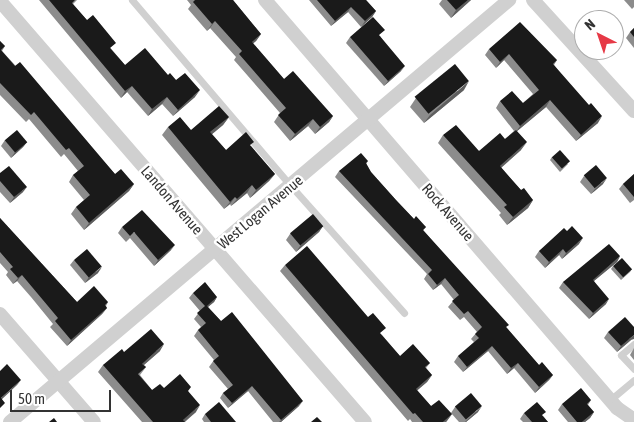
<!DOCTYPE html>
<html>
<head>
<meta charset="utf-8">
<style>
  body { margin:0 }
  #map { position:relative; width:634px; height:422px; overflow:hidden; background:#fff; font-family:"Asap Condensed",sans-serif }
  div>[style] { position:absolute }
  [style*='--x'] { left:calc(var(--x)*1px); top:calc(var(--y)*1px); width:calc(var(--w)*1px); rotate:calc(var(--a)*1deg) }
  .lane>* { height:7px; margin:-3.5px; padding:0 3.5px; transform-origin:3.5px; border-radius:3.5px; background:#d0d0d0 }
  .street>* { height:14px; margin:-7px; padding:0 7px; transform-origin:7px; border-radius:7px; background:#d0d0d0 }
  .wall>* { inset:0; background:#8c8c8c }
  .shaded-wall>* { inset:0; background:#5f5f5f }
  .building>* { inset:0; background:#1a1a1a; transform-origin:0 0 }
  span { translate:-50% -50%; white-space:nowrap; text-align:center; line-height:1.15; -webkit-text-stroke:5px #fff; paint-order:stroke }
  .street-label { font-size:15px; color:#333 }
  .north { position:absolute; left:574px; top:10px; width:50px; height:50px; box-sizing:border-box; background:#fff; border:1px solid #adadad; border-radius:50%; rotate:319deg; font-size:14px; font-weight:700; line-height:20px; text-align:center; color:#333 }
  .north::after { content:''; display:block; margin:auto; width:18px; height:22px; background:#e63946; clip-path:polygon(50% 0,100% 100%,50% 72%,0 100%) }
  .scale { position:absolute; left:10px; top:390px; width:101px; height:22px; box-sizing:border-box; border:2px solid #333; border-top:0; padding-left:6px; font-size:15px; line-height:18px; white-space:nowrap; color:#333; -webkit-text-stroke:4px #fff; paint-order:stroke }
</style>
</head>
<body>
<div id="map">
  <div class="lane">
    <div style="--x:132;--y:0;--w:245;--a:49.5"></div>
    <div style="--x:291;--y:186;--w:170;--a:48.3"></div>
    <div style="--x:634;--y:344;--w:17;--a:140"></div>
    <div style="--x:621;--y:355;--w:19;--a:47"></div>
    <div style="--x:610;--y:400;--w:31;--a:-40"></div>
  </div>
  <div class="street">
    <div style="--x:265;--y:0;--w:539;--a:49.21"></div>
    <div style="--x:617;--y:408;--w:21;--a:35"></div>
    <div style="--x:533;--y:0;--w:150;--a:47.7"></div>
    <div style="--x:0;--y:1;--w:557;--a:49.08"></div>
    <div style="--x:0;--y:314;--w:143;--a:49"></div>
    <div style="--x:10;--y:422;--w:654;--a:-40.22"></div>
  </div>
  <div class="wall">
    <div style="clip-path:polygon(39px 0,77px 0,73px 4px,125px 65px,168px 75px,176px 80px,195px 97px,173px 116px,162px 104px,148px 116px,127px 92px,121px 98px)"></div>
    <div style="clip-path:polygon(187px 0,233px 0,261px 34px,256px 41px,253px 43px,284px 79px,333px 116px,329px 122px,315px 134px,308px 126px,290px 141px,274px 122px,280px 113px,234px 60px,236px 57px,210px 28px,207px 31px,188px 9px,191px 5px)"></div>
    <div style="clip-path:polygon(309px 0,366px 0,376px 11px,372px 17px,361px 27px,348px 12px,331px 26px)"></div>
    <div style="clip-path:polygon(442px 0,471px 0,451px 18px,439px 4px)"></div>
    <div style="clip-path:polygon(624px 0,634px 0,634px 7px,632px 9px)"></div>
    <div style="clip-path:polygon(634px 28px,634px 48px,626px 38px,630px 32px)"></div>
    <div style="clip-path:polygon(380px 36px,401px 71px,384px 86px,346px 43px,350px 37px)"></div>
    <div style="clip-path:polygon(0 41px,5px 46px,2px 51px,115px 174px,134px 184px,129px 191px,84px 230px,71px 214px,76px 207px,84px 200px,69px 182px,73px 175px,78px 171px,64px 154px,61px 157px,29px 119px,26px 122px,0 95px)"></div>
    <div style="clip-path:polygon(489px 49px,557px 60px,554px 65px,598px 123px,576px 141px,546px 107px,517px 131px,521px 150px,501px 168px,521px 190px,533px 200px,528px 208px,507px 225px,499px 215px,501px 213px,438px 143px,443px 135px,479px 151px,505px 139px,514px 131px,496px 108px,500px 101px,523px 103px,533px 94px,504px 60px,496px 68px,485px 55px)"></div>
    <div style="clip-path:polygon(464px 90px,424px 123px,410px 107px,416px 98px)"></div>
    <div style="clip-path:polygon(229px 117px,223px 125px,212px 134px,226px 150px,251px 146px,275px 174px,269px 181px,250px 198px,247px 193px,231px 206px,230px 204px,224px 209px,162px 135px,168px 127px,191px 130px)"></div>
    <div style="clip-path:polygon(5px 140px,27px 142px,23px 147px,11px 158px,1px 146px)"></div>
    <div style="clip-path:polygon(552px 157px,568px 164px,560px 172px,550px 160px)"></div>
    <div style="clip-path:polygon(368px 161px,366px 164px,371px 172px,396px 200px,414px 219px,426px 227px,423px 230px,507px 328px,539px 365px,553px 375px,549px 380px,535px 393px,514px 368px,507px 374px,488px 351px,463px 372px,454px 362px,458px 356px,474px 342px,471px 339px,477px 332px,464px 317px,460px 320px,448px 307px,454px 300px,441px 284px,433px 290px,424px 279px,427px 274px,335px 177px,339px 171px)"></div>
    <div style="clip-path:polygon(0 173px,23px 192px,10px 203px,0 192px)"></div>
    <div style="clip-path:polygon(634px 174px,634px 200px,630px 203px,619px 189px,623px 184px)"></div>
    <div style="clip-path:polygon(584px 176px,603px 184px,591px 194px,580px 182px)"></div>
    <div style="clip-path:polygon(0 218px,77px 302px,108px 302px,106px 306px,107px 308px,102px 314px,67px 346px,50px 327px,53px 324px,31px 297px,17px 281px,13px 284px,6px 275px,8px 272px,0 263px)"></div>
    <div style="clip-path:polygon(323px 226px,319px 232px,296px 252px,286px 240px,290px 234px)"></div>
    <div style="clip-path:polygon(122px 227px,171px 250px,154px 266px,130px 238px,126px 242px,118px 233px)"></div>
    <div style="clip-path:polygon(567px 231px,579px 244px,562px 259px,559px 255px,545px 268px,535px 257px,539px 251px)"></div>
    <div style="clip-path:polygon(620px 256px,617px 262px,594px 281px,606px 304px,589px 319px,559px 288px,563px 282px)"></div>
    <div style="clip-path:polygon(74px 260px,98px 273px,85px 283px,70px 265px)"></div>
    <div style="clip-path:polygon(285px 265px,382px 335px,400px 356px,430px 363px,426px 368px,432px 375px,427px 382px,417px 390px,431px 406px,452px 414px,447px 421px,446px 422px,412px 422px,410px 419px,408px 421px,280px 271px)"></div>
    <div style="clip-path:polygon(613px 266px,632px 269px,630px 272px,621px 280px,611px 269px)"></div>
    <div style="clip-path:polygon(193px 293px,217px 297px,214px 302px,208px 307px,299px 406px,281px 422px,273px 422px,248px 391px,228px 408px,220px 398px,223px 393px,228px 389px,209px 367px,214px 360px,194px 336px,198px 330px,201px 327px,194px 319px,200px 311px,189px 298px)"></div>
    <div style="clip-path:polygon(608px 332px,631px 340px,617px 352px,604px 338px)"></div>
    <div style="clip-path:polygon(634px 348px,634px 360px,630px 355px)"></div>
    <div style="clip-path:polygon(160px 351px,144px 365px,146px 367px,140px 375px,152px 390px,164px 388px,188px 391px,196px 412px,185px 422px,142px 422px,98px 372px,103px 365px,124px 352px)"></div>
    <div style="clip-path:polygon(591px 400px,588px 405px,594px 412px,590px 418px,585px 422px,568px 422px,558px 410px,562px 404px)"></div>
    <div style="clip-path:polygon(455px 407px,478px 412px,466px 422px,459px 422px,451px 413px)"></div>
    <div style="clip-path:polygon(524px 413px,543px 416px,548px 422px,523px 422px,520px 419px)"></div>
    <div style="clip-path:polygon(205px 414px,236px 422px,204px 422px,202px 419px)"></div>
  </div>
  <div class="shaded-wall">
    <div style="clip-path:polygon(468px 0,471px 0,451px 18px,456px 10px)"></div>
    <div style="clip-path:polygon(351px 7px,348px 12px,331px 26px,335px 21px)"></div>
    <div style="clip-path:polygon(376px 11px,372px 17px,361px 27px,365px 21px)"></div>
    <div style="clip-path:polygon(215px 21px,210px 28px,207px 31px,212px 24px)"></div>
    <div style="clip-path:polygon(261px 34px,256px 41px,247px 49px,252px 42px)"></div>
    <div style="clip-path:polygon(509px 54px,504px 60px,496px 68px,500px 62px)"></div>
    <div style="clip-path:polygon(405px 66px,401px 71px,384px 86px,388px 81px)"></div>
    <div style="clip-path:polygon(469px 81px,464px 90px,424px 123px,430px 115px)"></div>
    <div style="clip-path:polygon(132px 86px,127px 92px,121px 98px,125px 91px)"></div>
    <div style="clip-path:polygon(200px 90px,195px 97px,173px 116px,178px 110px)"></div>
    <div style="clip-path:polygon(167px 97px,162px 104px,148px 116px,152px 109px)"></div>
    <div style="clip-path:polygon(550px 100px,546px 107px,516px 132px,520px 126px)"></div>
    <div style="clip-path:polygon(333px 116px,329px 122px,315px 134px,320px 127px)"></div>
    <div style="clip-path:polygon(602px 116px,598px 123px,576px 141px,581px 135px)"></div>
    <div style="clip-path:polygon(229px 117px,223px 125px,205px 140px,210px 132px)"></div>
    <div style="clip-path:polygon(313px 119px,308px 126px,290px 141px,295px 134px)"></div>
    <div style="clip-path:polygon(27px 142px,23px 147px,11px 158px,15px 152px)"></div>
    <div style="clip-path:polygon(527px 142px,521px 150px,494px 174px,500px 166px)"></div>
    <div style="clip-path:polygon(275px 174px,269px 181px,250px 198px,256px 190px)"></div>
    <div style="clip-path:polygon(607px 178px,603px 184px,591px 194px,595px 189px)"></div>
    <div style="clip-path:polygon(134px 184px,129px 191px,84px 230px,89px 223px)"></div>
    <div style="clip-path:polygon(252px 185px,247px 193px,231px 206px,237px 199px)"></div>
    <div style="clip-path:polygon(27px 187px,23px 192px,10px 203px,14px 197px)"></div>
    <div style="clip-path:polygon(235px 197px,230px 204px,224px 209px,230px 202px)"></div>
    <div style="clip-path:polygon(533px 200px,528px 208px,507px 225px,513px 217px)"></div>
    <div style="clip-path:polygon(323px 226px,319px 232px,296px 252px,300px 246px)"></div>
    <div style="clip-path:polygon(583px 238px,579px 244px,562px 259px,566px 253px)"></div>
    <div style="clip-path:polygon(175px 245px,171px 250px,154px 266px,158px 260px)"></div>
    <div style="clip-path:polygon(563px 249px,559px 255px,545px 268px,549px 262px)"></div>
    <div style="clip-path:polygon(620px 256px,617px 262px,589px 285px,593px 280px)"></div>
    <div style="clip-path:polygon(102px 267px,98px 273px,85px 283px,89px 277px)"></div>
    <div style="clip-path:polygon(22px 275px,17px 281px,13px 284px,18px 278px)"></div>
    <div style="clip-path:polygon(445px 278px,441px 284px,433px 290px,437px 285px)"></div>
    <div style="clip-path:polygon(217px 297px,214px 302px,203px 311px,207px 306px)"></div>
    <div style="clip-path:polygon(609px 299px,606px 304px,589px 319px,593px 313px)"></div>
    <div style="clip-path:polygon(107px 308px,102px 314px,67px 346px,71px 340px)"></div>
    <div style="clip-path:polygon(634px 335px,634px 339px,631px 340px,617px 352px,621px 346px)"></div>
    <div style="clip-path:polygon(164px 344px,160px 351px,138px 370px,142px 364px)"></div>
    <div style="clip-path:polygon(492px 346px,488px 351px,463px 372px,467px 367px)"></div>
    <div style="clip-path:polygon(518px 363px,514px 368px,507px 374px,511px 368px)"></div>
    <div style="clip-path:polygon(432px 375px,427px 382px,412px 395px,416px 389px)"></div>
    <div style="clip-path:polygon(553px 375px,549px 380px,535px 393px,539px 387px)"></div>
    <div style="clip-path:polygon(21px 380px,17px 385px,0 401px,0 399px)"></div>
    <div style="clip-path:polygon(252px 386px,248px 391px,228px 408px,232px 403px)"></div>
    <div style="clip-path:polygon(303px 401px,299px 406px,281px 422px,279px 422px)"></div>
    <div style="clip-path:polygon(200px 405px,196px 412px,184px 422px,183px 420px)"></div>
    <div style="clip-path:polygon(482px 406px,478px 412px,466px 422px,465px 422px)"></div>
    <div style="clip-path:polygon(594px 412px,590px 418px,585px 422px,582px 422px)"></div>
    <div style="clip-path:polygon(452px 414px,446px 422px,443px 422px)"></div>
  </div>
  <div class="building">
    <div style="clip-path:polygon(49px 0,75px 0,72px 3px,87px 20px,93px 15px,116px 43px,110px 48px,125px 65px,145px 48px,168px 75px,170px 73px,176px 80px,185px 73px,200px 90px,178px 110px,167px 97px,152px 109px,132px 86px,125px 91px)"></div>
    <div style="clip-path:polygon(195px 0,233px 0,261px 34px,252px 42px,284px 79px,293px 71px,333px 116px,320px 127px,313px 119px,295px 134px,278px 115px,286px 108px,239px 54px,242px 51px,215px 21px,212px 24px,193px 2px)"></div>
    <div style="clip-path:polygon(317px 0,366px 0,376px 11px,365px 21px,351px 7px,335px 21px)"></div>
    <div style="clip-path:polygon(447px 0,468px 0,456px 10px)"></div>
    <div style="clip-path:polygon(373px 17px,385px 30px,379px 35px,405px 66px,388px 81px,350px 37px)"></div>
    <div style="clip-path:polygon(520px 22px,557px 60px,553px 64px,589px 105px,591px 103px,602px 116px,581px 135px,550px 100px,520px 126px,500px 101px,512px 91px,523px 103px,539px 90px,509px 54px,500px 62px,489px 49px)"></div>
    <div style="clip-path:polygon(634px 28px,634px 37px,630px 32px)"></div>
    <div style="clip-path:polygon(0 41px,5px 46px,1px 50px,15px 66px,20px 62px,115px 174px,121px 169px,134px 184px,89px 223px,76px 207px,90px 195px,73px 175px,84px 166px,69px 148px,66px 150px,34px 112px,31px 115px,0 83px)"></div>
    <div style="left:455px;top:64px;width:22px;height:52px;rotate:51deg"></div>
    <div style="clip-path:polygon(219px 106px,229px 117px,210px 132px,226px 150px,246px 132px,254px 142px,250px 145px,275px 174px,256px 190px,252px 185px,237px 199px,235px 197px,230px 202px,168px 127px,180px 117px,191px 130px)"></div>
    <div style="clip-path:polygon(456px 125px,479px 151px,500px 133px,505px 139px,516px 130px,527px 142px,500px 166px,521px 190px,524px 188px,533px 200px,513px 217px,504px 207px,507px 205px,443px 135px)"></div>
    <div style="left:17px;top:130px;width:16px;height:16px;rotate:50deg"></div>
    <div style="left:560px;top:150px;width:15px;height:11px;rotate:48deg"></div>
    <div style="clip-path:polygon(361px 153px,368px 161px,366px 163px,371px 172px,396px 200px,414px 219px,416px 216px,426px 227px,423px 230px,509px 325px,506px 327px,539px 365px,542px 362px,553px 375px,539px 387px,518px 363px,511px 368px,492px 346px,467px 367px,458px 356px,479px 338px,475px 334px,482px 327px,468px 311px,464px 314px,452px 301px,459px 295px,445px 278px,437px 285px,428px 274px,432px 270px,339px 171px)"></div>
    <div style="left:596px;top:165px;width:17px;height:16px;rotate:50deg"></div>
    <div style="clip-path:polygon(9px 166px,27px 187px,14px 197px,0 181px,0 173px)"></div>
    <div style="clip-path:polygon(634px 174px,634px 197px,623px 184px)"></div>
    <div style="clip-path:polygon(142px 210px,175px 245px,158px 260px,134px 232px,130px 236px,122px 227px)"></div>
    <div style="left:313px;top:214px;width:16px;height:30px;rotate:50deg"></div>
    <div style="clip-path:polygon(0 218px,77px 302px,94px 286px,108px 302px,105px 305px,107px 308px,71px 340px,55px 321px,58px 318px,22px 275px,18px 278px,10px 269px,13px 267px,0 252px)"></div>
    <div style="clip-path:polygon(572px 226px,583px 238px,566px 253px,563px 249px,549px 262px,539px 251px,564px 228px,567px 231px)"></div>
    <div style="clip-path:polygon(609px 244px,620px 256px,593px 280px,609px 299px,593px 313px,563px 282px)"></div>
    <div style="clip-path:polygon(307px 246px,368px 317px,373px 313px,386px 328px,380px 333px,400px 356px,413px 344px,430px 363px,425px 367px,432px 375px,416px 389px,431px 406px,439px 400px,452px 414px,443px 422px,423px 422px,415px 413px,413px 414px,285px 265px)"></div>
    <div style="left:87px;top:249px;width:23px;height:17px;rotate:50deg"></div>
    <div style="left:622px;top:258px;width:15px;height:12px;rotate:48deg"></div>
    <div style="clip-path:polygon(205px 282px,217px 297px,207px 306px,221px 321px,232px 312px,303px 401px,281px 420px,252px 386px,232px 403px,223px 393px,233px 385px,213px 361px,219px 356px,198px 330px,206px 323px,197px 313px,205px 306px,193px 293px)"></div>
    <div style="clip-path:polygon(625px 317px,634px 327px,634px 335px,621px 346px,608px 332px)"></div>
    <div style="clip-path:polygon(151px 329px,164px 344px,142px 364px,146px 367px,138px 374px,152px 390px,160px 384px,164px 388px,180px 374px,191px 387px,188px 391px,200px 405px,183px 420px,185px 422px,153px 422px,103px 365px,122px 349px,124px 352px)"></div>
    <div style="clip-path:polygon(7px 364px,21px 380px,1px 398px,5px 403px,0 408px,0 371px)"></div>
    <div style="clip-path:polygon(581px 388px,591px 400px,587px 404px,594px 412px,582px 422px,577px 422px,562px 404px)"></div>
    <div style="left:471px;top:393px;width:17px;height:21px;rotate:50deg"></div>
    <div style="clip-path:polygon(219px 402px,236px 422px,211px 422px,205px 414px)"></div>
    <div style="clip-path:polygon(537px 402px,546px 412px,542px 415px,548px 422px,532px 422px,524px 413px)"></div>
    <div style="clip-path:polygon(317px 417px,322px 422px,311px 422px)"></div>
    <div style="clip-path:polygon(54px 418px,57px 422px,49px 422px)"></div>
  </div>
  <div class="street-label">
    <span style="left:172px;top:200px;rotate:49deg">Landon Avenue</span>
    <span style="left:260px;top:212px;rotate:-40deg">West Logan Avenue</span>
    <span style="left:448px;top:212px;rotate:49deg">Rock Avenue</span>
  </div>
  <div class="north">N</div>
  <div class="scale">50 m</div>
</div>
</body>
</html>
